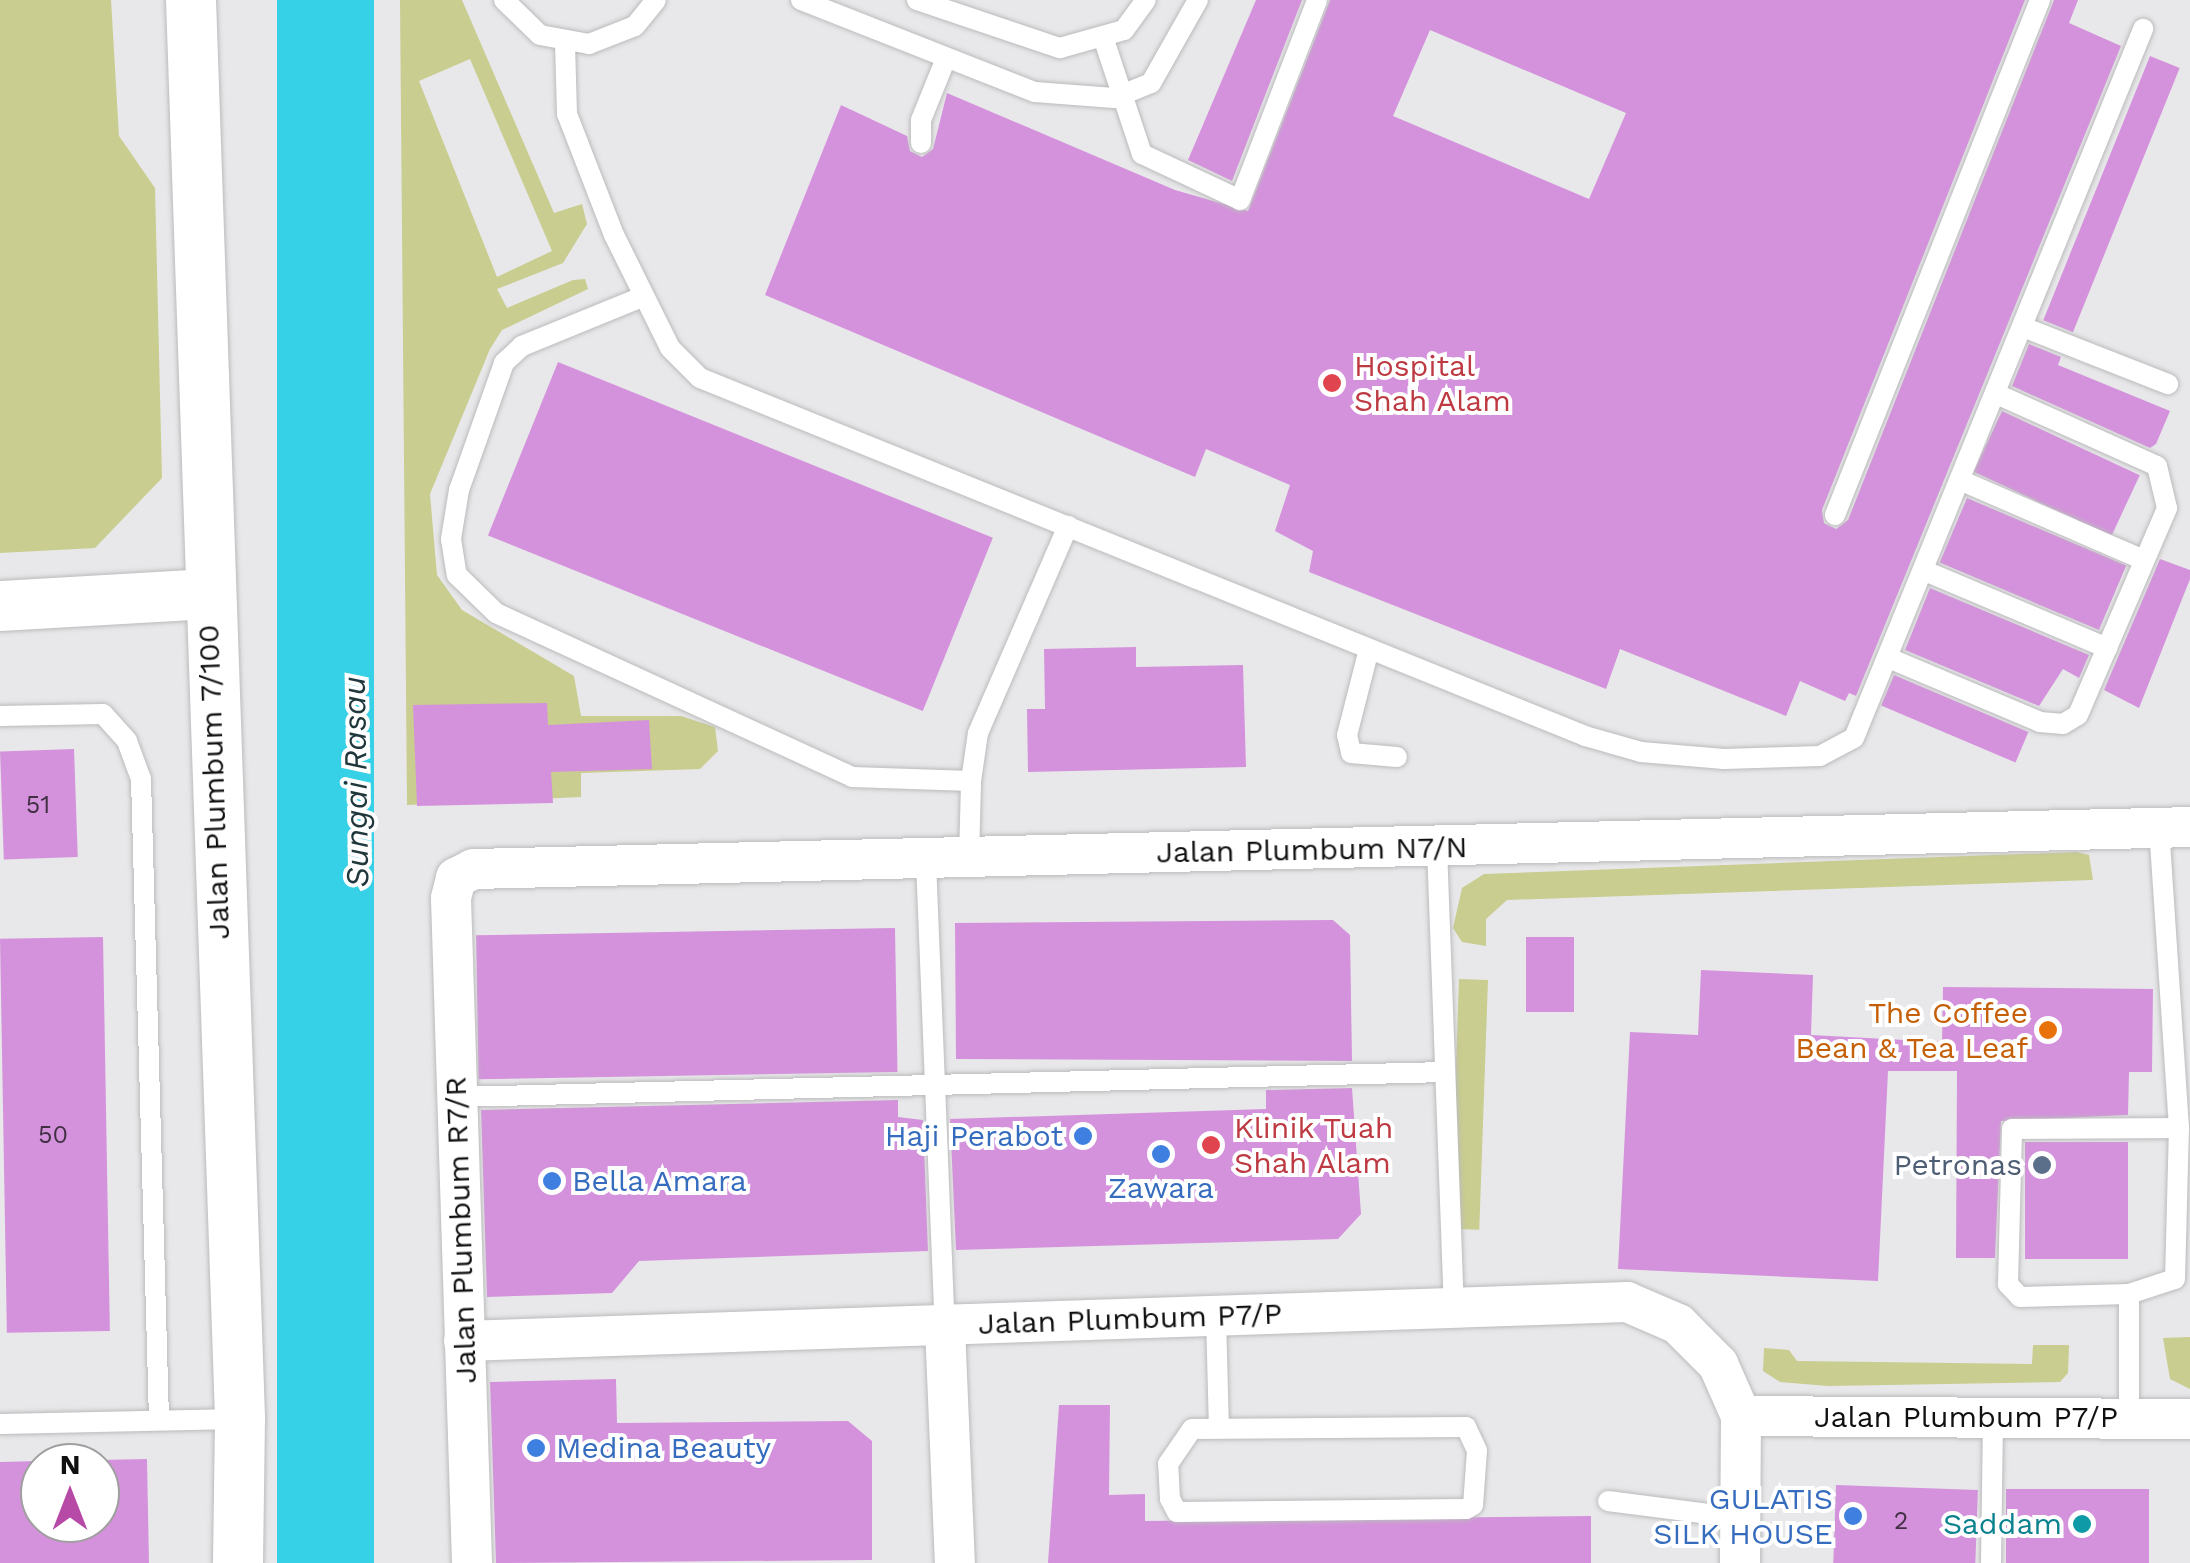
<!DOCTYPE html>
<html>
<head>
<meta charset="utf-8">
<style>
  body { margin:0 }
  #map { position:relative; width:2190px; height:1563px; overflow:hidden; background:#e8e8ea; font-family:"Work Sans",sans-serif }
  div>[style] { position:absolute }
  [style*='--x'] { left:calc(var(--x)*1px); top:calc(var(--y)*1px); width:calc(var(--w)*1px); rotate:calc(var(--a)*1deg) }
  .green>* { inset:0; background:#c9cd8f; transform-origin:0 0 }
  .water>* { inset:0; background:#36d0e7; transform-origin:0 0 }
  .building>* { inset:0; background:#d492dc; transform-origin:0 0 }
  .roads { filter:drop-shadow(0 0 2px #bbbbbd) drop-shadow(0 0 2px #bbbbbd) }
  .service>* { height:20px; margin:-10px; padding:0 10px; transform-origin:10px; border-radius:10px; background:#fff }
  .minor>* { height:40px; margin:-20px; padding:0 20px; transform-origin:20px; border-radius:20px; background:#fff }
  .tertiary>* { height:50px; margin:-25px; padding:0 25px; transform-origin:25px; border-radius:25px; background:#fff }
  .dots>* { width:28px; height:28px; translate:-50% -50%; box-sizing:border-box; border:5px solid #fff; border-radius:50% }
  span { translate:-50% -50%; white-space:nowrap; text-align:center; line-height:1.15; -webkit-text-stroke:8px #fff; paint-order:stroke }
  .number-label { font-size:25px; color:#413043 }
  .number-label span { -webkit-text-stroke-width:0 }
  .health-label { font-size:30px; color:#be3a42 }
  .left { translate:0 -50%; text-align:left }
  .street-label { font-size:30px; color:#101010 }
  .food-label { font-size:30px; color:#c56008 }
  .right { translate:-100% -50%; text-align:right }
  .shop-label { font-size:30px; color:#366cbe }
  .service-label { font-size:30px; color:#4e5e75 }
  .culture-label { font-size:30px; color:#0d838f }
  .water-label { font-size:32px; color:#20383c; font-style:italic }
  .north { position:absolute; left:20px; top:1443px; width:100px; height:100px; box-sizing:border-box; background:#fff; border:2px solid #9f9f9f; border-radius:50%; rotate:0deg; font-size:28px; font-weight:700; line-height:40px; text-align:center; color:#101010 }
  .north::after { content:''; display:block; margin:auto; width:35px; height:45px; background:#b749a7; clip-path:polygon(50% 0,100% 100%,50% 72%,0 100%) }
</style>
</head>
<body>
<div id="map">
  <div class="green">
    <div style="clip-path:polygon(0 0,111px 0,119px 136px,155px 188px,162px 478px,95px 548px,0 553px)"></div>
    <div style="clip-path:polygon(evenodd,400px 0,462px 0,554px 213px,582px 204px,587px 224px,563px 263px,497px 289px,507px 308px,573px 280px,585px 279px,588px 289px,502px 330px,490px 349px,430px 494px,437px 575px,462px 610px,574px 676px,581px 716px,681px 716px,715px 727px,718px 751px,700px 769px,581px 773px,581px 797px,407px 805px,400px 0,470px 59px,552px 251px,497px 277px,419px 81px,470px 59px)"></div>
    <div style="clip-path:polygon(2077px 852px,2089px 855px,2093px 880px,1507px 900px,1486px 919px,1486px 946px,1462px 942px,1453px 928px,1462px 888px,1484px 874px)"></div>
    <div style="left:1459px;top:979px;width:29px;height:250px;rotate:2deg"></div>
    <div style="clip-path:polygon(2190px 1337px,2190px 1389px,2170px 1379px,2163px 1338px)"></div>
    <div style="clip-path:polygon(2033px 1345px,2069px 1345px,2068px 1373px,2060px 1382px,1828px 1386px,1780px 1382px,1763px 1371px,1764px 1348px,1789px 1350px,1797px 1361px,2032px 1364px)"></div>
  </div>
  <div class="water">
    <div style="left:277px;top:0;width:97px;height:1564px"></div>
  </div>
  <div class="building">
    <div style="clip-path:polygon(1256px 0,1302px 0,1232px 181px,1188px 160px)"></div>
    <div style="clip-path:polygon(evenodd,1330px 0,2025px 0,1822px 510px,1824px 523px,1836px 529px,1848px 520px,2054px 0,2078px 0,2069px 23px,2121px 46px,1856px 696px,1849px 693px,1845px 701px,1800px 681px,1786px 716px,1620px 649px,1606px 689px,1309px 572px,1313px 551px,1275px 531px,1290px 485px,1206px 449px,1195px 477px,765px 295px,841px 105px,907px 136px,910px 151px,922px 157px,933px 149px,947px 93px,1175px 190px,1248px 211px,1330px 0,1430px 30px,1626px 113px,1589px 199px,1393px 116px,1430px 30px)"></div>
    <div style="left:2150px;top:56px;width:32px;height:285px;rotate:22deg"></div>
    <div style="clip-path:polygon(2029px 344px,2061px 357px,2058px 365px,2170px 411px,2156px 444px,2150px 448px,2012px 386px)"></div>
    <div style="left:558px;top:362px;width:469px;height:187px;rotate:22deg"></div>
    <div style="left:2002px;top:411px;width:152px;height:67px;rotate:25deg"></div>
    <div style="left:1967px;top:498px;width:173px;height:70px;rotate:23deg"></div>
    <div style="clip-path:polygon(2160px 559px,2190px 570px,2190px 579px,2139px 708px,2104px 690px)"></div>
    <div style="clip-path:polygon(1930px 588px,2089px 655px,2079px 678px,2063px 669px,2039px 706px,1905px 650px)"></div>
    <div style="clip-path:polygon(1136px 647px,1136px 667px,1243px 665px,1246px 767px,1028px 772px,1027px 709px,1045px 709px,1044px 649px)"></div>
    <div style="left:1894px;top:675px;width:146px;height:33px;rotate:23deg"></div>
    <div style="clip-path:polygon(547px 703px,548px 725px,649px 720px,652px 769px,551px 772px,553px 803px,417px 806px,413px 705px)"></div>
    <div style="left:74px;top:749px;width:108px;height:74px;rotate:88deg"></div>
    <div style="clip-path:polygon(1333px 920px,1350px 935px,1352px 1061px,956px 1059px,955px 923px)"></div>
    <div style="left:895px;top:928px;width:144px;height:419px;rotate:89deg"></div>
    <div style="left:103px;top:937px;width:394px;height:103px;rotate:89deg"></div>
    <div style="left:1574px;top:937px;width:75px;height:48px;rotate:90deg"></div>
    <div style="clip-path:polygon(1701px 970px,1813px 975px,1811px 1035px,1942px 1042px,1943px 987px,2153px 989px,2152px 1072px,2129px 1072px,2128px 1115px,2001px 1121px,1995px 1258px,1956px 1258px,1957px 1071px,1888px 1071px,1878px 1281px,1618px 1269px,1630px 1032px,1698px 1035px)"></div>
    <div style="clip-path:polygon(1352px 1088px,1361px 1214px,1338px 1239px,956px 1250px,950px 1119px,1266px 1109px,1266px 1090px)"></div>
    <div style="clip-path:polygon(898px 1100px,898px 1117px,923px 1120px,928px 1251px,639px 1261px,612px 1293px,487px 1297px,481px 1110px)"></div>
    <div style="left:2128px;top:1142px;width:117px;height:103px;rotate:90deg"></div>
    <div style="clip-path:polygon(616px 1379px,617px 1423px,848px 1421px,872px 1441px,872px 1560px,496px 1563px,490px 1382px)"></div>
    <div style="clip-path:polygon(1059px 1405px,1110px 1405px,1109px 1495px,1145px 1494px,1145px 1521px,1591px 1516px,1591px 1563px,1048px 1563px)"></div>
    <div style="clip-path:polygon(147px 1459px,149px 1563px,0 1563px,0 1462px,40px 1461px,40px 1523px,100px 1523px,100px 1460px)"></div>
    <div style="left:1836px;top:1485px;width:142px;height:78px;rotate:2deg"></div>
    <div style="left:2006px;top:1489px;width:143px;height:74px"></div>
  </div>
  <div class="roads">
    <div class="service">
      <div style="--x:504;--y:0;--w:50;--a:44.2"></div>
      <div style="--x:540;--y:35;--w:50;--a:10.4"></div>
      <div style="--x:589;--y:44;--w:49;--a:-21.4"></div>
      <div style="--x:635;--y:26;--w:33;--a:-51"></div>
      <div style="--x:801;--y:0;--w:251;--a:21.5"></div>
      <div style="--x:1035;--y:92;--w:79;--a:4.3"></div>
      <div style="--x:1114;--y:98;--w:40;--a:-22"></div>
      <div style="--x:1151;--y:83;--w:95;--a:-60.5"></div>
      <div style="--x:917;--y:0;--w:151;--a:18.6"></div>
      <div style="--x:1060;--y:48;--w:66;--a:-15.7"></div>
      <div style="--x:1124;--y:30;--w:37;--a:-54"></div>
      <div style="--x:1104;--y:40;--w:120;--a:71.6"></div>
      <div style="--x:1142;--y:154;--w:108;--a:25.1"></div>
      <div style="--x:1240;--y:200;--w:214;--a:-68.9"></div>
      <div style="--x:565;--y:43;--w:71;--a:88.4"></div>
      <div style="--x:567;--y:114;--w:130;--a:68.8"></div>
      <div style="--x:614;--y:235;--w:126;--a:63.6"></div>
      <div style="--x:670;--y:348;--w:42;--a:45"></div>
      <div style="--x:700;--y:378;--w:955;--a:22.02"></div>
      <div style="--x:1585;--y:736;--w:58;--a:15.9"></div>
      <div style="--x:1641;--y:752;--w:83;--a:4.8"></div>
      <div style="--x:1724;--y:759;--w:96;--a:-1.8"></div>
      <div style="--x:1820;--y:756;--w:38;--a:-28"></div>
      <div style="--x:1854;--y:738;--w:766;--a:-67.82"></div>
      <div style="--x:921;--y:143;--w:23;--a:-90"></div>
      <div style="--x:921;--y:120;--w:67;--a:-68"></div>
      <div style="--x:642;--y:297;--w:130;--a:157.8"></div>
      <div style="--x:522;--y:346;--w:25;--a:137"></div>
      <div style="--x:504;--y:363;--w:135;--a:109.5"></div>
      <div style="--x:459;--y:490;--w:50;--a:99.3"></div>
      <div style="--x:451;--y:539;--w:36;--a:81"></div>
      <div style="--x:457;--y:575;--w:54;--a:44.3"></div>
      <div style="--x:496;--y:613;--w:392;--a:24.7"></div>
      <div style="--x:852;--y:777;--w:119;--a:1.9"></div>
      <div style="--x:971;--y:781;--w:49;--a:-81.7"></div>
      <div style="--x:978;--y:733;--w:226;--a:-66.5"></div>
      <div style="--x:2023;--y:327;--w:156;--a:21.5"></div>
      <div style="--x:1962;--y:481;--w:198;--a:23.5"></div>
      <div style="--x:1835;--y:515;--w:554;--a:-68.29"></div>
      <div style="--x:1925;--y:571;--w:198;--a:22.9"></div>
      <div style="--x:1369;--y:649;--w:89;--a:104.3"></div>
      <div style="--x:1347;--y:735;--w:18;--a:77"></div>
      <div style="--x:1351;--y:753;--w:46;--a:5"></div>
      <div style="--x:1891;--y:659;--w:162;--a:22.9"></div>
      <div style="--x:2040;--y:722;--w:23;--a:5"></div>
      <div style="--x:2063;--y:724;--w:17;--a:-31"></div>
      <div style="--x:2078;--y:715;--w:225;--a:-66.7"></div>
      <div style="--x:2167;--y:508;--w:43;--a:-103.4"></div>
      <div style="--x:2157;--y:466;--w:175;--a:-155.8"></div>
      <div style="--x:0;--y:716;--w:103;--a:-1.1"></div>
      <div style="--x:103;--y:714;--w:36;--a:48"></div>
      <div style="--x:127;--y:741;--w:40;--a:69.8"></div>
      <div style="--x:141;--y:779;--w:641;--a:88.39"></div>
      <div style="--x:1437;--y:847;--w:459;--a:87.9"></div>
      <div style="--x:969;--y:859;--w:78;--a:-88.5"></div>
      <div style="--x:926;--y:861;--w:466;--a:87.7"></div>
      <div style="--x:458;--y:1097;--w:985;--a:-1.45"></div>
      <div style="--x:2129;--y:1294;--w:48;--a:-18.1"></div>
      <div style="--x:2175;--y:1279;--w:151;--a:-88.5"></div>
      <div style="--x:1216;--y:1316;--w:111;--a:88.5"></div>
      <div style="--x:2129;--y:1419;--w:125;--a:-90"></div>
      <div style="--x:2129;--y:1294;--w:109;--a:178.4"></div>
      <div style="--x:2020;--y:1297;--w:18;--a:-133"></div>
      <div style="--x:2008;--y:1284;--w:155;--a:-88.5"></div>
      <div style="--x:2012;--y:1129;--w:167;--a:-0.3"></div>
      <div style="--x:2179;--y:1128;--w:301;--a:-93.8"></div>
      <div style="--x:0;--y:1424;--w:240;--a:-1.2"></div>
      <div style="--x:1466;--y:1427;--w:26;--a:65"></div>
      <div style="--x:1477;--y:1451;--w:54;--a:94.2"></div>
      <div style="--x:1473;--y:1505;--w:8;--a:150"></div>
      <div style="--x:1466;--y:1509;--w:289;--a:179.4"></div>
      <div style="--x:1177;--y:1512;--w:15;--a:-118"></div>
      <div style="--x:1170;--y:1499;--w:35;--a:-93"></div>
      <div style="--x:1168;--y:1464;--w:42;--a:-55.6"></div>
      <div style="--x:1192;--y:1429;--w:274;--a:-0.4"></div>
      <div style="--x:1608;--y:1501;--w:134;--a:7.3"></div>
      <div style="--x:1991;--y:1563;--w:145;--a:-89.2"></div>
    </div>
    <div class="minor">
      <div style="--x:945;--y:1327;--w:236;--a:87.6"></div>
      <div style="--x:464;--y:1341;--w:1164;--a:-1.92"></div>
      <div style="--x:1627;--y:1302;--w:56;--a:23.3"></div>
      <div style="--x:1678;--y:1324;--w:57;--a:45"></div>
      <div style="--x:1718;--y:1364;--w:57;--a:66.1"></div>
      <div style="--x:1741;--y:1416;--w:147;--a:90.4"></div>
      <div style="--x:1741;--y:1416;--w:449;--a:0.4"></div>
      <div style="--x:472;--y:1563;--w:665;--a:-91.81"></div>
      <div style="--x:451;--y:898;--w:21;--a:-76"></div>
      <div style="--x:456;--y:878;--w:20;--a:-27"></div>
      <div style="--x:474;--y:869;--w:1717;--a:-1.4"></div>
    </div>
    <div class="tertiary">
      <div style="--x:191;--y:0;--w:1420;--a:88.02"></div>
      <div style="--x:240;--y:1419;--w:144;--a:90.8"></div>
      <div style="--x:0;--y:606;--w:206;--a:-3.3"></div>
    </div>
  </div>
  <div class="dots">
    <div style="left:1332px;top:383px;background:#e0444e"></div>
    <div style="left:2048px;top:1030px;background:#e8710a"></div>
    <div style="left:1083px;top:1136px;background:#3f7fe0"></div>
    <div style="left:1211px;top:1145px;background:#e0444e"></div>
    <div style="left:1161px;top:1154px;background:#3f7fe0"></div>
    <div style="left:2042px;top:1165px;background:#5c6f8a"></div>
    <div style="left:552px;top:1181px;background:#3f7fe0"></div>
    <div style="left:536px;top:1448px;background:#3f7fe0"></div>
    <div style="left:1853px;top:1516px;background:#3f7fe0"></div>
    <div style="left:2082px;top:1524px;background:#0f9aa8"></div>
  </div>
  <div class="number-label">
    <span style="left:38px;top:805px">51</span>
    <span style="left:53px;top:1135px">50</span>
    <span style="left:1901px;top:1521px">2</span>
  </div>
  <div class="health-label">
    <span class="left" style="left:1354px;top:383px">Hospital<br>Shah Alam</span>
    <span class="left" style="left:1234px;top:1145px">Klinik Tuah<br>Shah Alam</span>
  </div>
  <div class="street-label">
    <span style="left:214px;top:782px;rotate:-92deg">Jalan Plumbum 7/100</span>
    <span style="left:1312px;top:850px;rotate:-1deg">Jalan Plumbum N7/N</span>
    <span style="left:461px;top:1230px;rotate:-92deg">Jalan Plumbum R7/R</span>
    <span style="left:1130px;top:1319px;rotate:-2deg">Jalan Plumbum P7/P</span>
    <span style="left:1966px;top:1417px">Jalan Plumbum P7/P</span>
  </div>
  <div class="food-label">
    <span class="right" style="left:2028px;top:1030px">The Coffee<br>Bean &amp; Tea Leaf</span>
  </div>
  <div class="shop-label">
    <span class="right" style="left:1063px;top:1136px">Haji Perabot</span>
    <span class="left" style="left:572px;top:1181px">Bella Amara</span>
    <span style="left:1161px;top:1188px">Zawara</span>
    <span class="left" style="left:556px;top:1448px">Medina Beauty</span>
    <span class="right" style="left:1833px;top:1516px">GULATIS<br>SILK HOUSE</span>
  </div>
  <div class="service-label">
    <span class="right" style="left:2022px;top:1165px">Petronas</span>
  </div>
  <div class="culture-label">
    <span class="right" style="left:2062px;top:1524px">Saddam</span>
  </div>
  <div class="water-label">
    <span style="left:356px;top:782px;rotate:-91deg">Sungai Rasau</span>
  </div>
  <div class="north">N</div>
</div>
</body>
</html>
